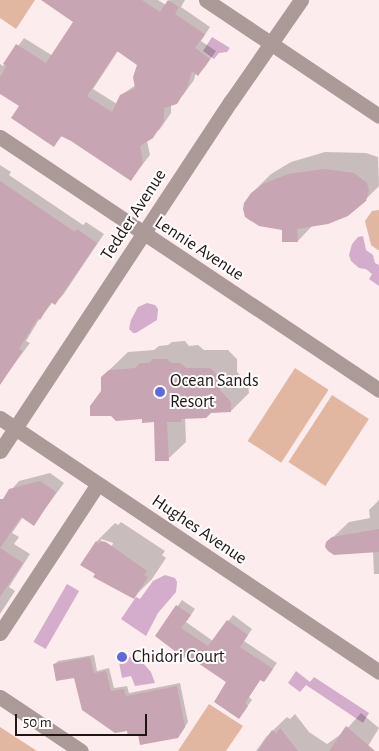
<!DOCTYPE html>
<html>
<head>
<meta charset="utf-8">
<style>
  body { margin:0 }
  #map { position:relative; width:379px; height:751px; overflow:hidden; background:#fceced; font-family:"Alegreya Sans",sans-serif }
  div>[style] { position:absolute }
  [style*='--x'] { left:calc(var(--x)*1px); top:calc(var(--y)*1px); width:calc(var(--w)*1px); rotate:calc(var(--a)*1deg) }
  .green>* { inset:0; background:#e2b7a1; transform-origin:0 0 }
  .water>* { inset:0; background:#d4adcc; transform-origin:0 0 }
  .shadow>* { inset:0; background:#0003 }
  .building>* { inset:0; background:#c8a5b3 }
  .minor>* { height:15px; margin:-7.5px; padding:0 7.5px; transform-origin:7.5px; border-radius:7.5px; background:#ab9a97 }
  .dots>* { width:14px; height:14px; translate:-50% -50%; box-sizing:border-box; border:2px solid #fdfdfd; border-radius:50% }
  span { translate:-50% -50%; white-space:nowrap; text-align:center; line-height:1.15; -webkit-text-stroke:4px #fdfdfd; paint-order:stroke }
  .street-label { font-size:18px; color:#221516 }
  .poi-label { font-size:18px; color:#221516 }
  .left { translate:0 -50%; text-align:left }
  .scale { position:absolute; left:15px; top:714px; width:132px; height:22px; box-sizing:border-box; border:2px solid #221516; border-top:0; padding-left:6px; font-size:15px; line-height:18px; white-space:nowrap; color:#221516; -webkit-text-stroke:4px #fdfdfd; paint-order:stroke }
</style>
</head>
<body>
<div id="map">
  <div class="green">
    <div style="clip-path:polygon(0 0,35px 0,16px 29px,0 18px)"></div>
    <div style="clip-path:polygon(379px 210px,379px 250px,378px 250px,371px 245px,365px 221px,372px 211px)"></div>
    <div style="left:295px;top:368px;width:40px;height:87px;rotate:33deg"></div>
    <div style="left:332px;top:395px;width:44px;height:80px;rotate:33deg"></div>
    <div style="clip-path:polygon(209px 704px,243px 726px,226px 751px,178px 751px)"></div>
    <div style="clip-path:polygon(0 727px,37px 751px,0 751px)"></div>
  </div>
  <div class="water">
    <div style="clip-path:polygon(212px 37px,230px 48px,227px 52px,219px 53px,214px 59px,203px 51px)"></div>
    <div style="clip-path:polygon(363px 236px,366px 250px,373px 255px,375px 263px,379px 265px,379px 286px,369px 279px,372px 274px,366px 269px,359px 268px,351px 261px,349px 255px,352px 244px,358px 237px)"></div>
    <div style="clip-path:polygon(147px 303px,155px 305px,158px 309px,157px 320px,136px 333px,133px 333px,129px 329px,131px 320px,138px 307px)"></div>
    <div style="clip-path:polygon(165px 575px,175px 578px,177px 582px,176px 592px,158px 613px,146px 636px,121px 619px,136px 597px,140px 599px,153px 581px)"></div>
    <div style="left:67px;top:584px;width:14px;height:67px;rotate:30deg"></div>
    <div style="clip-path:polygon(118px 657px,130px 657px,142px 662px,151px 672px,155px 683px,135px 686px,131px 676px,122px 678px)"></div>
    <div style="clip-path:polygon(296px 671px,310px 682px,314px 677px,369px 713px,363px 723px,306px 685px,300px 692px,288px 683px)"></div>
  </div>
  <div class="shadow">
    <div style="clip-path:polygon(evenodd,47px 0,158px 0,166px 5px,170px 0,185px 0,181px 7px,210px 27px,201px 41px,216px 51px,205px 67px,198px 74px,196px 72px,194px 80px,183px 95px,171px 105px,171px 113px,160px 129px,147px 141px,150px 155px,131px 179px,63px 135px,54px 145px,20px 106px,0 92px,0 64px,3px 66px,24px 38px,53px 56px,75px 21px,47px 0,118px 51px,138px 65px,136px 85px,121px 95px,117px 104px,93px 89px,118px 51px)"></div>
    <div style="clip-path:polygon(325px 152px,366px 153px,378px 157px,379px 186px,365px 200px,313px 225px,298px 241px,284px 229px,268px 227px,249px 220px,244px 213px,252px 193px,271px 174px,291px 162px)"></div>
    <div style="clip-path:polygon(0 165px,11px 172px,9px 175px,83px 225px,86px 222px,104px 234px,63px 295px,55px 303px,53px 302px,40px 318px,26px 341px,30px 343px,5px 376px,0 373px)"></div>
    <div style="clip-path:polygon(185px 341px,189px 346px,198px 345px,204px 350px,228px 350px,237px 359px,237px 372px,248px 384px,249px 393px,231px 411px,210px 412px,185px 417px,186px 442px,168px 459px,155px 421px,143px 418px,102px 391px,102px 377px,128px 352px,154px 350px,159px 346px,168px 345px,172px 342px)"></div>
    <div style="clip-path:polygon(50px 473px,64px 483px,34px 524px,23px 517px,12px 533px,19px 537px,14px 544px,30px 554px,9px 587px,15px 591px,0 614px,0 503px,19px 481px)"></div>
    <div style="clip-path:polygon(379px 500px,379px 574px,374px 574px,373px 552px,328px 542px,349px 522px,370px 518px,369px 510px)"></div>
    <div style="clip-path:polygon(evenodd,121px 522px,165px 551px,162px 555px,166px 558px,152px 579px,133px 598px,96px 542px,115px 523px,118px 525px,121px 522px,101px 539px,113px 543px,112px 546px,101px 542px,101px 539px)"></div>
    <div style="clip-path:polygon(182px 600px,195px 609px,186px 622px,213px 641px,233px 615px,252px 629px,244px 641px,277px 663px,264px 681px,261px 679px,249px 697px,252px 700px,239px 717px,228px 682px,157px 635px)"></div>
    <div style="clip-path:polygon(94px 655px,97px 671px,109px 668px,114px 688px,127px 686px,129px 693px,180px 683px,188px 722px,181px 733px,138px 732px,128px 729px,75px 676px,54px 665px,58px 661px)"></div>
    <div style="clip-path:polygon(361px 713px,379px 728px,365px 751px,256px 751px,266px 737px,287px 717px,290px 719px,295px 714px,309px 732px,327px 744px,344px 732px)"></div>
  </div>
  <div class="building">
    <div style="clip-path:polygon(evenodd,41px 0,142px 0,160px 12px,168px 0,179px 7px,175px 14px,205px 34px,195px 48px,210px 59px,198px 76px,192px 71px,187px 88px,177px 104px,164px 108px,164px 121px,153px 138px,140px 146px,143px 163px,131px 181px,71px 141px,61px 136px,54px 147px,11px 118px,19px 106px,0 94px,0 77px,7px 66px,3px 64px,16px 44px,46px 63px,73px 22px,41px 0,117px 51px,137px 65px,133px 77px,135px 88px,120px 95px,112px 112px,87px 96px,117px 51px)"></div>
    <div style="clip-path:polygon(324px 169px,354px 173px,367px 183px,369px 191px,366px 201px,348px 216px,328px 224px,297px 229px,298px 242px,282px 242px,282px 230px,259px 226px,245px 217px,243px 209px,244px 203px,251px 193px,263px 184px,288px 174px)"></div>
    <div style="clip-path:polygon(0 181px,75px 232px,77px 229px,97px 243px,55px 305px,51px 302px,40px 320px,38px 318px,19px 349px,23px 351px,0 385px)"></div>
    <div style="clip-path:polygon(153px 359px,167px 359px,171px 363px,180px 363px,186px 368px,210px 368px,220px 377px,220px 390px,231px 402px,231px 412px,211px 413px,206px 418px,181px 419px,181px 422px,167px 422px,169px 461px,155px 461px,154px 422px,142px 423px,142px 419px,116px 421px,111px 416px,90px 416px,90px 406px,101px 391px,101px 377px,109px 370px,135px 368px,140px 363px,149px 363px)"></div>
    <div style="clip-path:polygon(40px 481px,56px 492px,34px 526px,21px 517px,0 548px,23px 563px,0 597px,0 499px,3px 499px,9px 489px)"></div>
    <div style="clip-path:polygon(379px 529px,379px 552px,334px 555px,328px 551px,325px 547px,326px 542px,332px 537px)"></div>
    <div style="clip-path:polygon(96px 541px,99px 544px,101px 541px,106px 542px,147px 571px,144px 575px,148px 577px,134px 599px,93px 577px,95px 574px,80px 565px)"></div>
    <div style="clip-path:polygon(176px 605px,191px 615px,181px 628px,208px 646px,227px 620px,248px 635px,240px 647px,273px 669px,264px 682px,260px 680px,245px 703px,248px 706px,239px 719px,214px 702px,226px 682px,186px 655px,184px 658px,155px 636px)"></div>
    <div style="clip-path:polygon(90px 657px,94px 673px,106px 671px,111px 691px,124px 689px,126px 696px,177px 686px,185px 727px,178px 738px,140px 745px,138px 734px,128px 736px,127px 731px,115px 733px,82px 710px,74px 678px,56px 681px,53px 664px)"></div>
    <div style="clip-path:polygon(346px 726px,375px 751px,329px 751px)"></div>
    <div style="clip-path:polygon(280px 728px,298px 751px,258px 751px,272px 730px,276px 733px)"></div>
  </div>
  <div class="minor">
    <div style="--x:206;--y:0;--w:208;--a:33.8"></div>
    <div style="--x:0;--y:137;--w:456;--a:33.7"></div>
    <div style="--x:0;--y:418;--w:456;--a:33.8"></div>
    <div style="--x:0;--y:451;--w:419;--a:-56.6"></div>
    <div style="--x:231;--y:101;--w:123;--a:-55.3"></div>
    <div style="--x:0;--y:633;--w:178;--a:-56.7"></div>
    <div style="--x:0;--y:697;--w:97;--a:33.7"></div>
  </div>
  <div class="dots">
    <div style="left:160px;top:392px;background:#6068e0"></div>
    <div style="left:122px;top:657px;background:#6068e0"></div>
  </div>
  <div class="street-label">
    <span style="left:134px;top:215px;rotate:-57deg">Tedder Avenue</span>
    <span style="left:199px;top:249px;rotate:33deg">Lennie Avenue</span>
    <span style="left:199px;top:530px;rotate:34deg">Hughes Avenue</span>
  </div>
  <div class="poi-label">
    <span class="left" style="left:170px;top:392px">Ocean Sands<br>Resort</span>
    <span class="left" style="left:132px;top:657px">Chidori Court</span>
  </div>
  <div class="scale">50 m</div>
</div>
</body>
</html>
